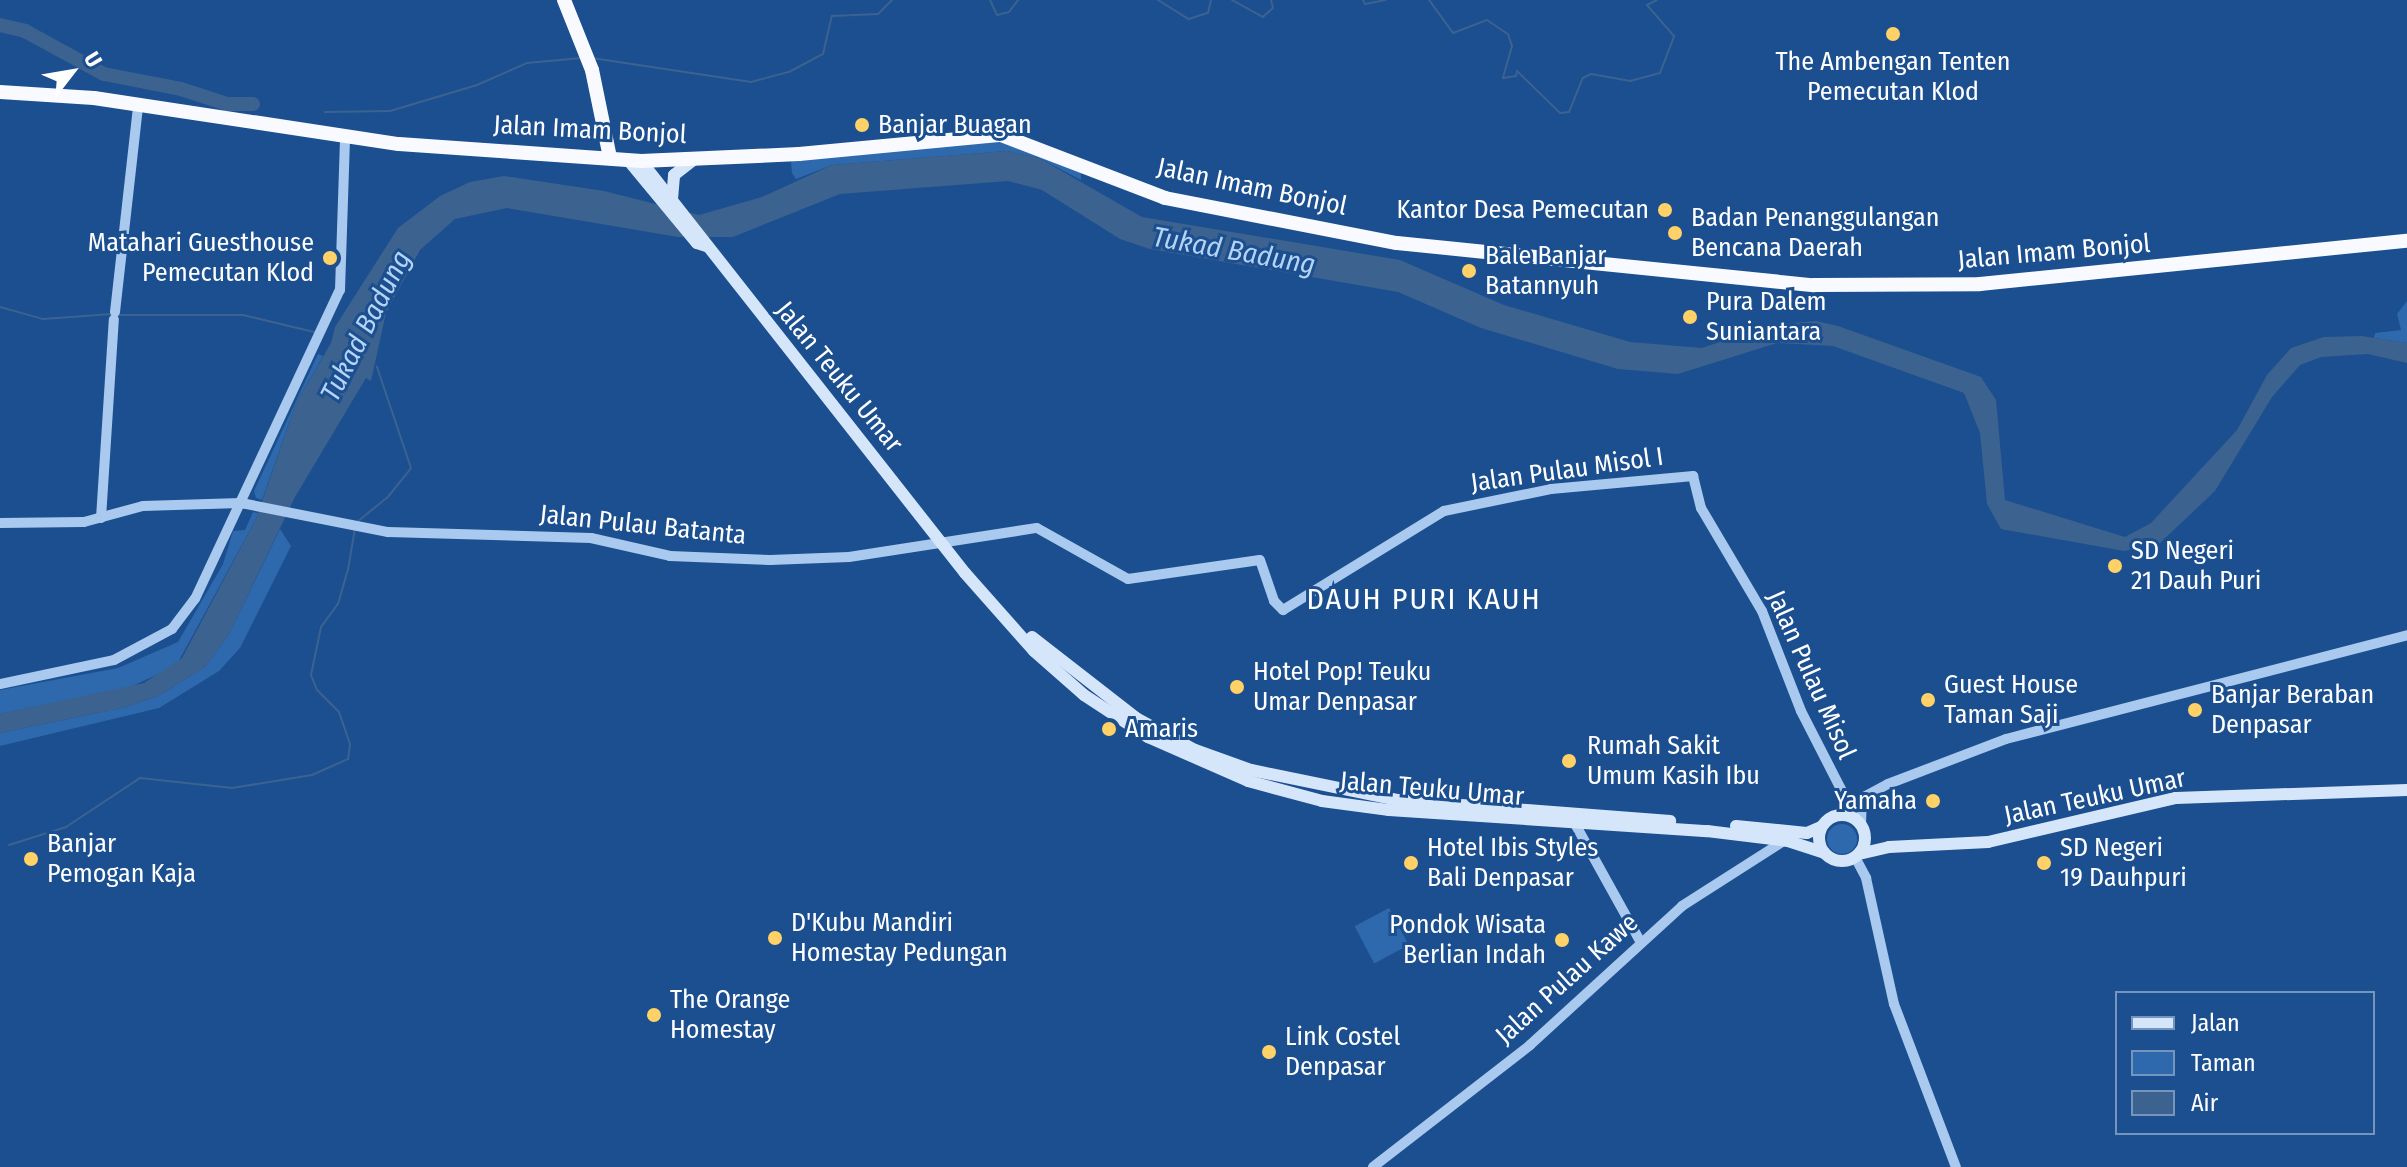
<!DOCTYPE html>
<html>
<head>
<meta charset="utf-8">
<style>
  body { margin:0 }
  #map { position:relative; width:2407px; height:1167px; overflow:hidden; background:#1b4f8f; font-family:"Fira Sans Condensed",sans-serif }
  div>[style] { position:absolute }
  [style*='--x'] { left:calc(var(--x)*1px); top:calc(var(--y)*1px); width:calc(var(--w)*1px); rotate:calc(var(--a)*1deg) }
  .green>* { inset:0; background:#2e69ad; transform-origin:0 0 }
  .round { border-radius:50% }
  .water>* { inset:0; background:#3c6290 }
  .stream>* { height:2px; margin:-1px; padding:0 1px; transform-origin:1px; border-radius:1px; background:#3c6290 }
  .river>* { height:14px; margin:-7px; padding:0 7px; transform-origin:7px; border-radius:7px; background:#3c6290 }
  .tertiary>* { height:10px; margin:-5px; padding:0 5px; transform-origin:5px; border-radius:5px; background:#a9c9ee }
  .secondary>* { height:12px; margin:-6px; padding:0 6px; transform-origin:6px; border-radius:6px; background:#d6e6fa }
  .secondary>.ring { margin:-6px; padding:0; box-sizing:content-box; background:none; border:12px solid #d6e6fa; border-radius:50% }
  .trunk>* { height:14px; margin:-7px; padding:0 7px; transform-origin:7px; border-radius:7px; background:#f8faff }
  .dots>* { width:22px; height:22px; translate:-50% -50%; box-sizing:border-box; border:4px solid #1b4f8f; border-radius:50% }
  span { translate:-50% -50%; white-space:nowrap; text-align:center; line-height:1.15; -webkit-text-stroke:6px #1b4f8f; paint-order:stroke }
  .poi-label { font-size:26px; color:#fff }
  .left { translate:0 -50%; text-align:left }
  .right { translate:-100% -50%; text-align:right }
  .street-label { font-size:26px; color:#fff }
  .water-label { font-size:28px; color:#b5d3f5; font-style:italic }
  .quarter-label { font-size:30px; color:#fff; letter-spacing:2px }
  .legend { position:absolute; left:2115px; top:991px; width:260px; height:144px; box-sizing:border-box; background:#1b4f8f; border:2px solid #7695bc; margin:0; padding:10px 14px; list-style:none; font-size:24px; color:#fff }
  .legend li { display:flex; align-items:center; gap:16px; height:40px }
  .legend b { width:40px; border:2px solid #7695bc }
  .north { position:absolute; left:32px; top:32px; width:80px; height:80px; -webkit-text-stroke:6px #1b4f8f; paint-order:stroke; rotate:59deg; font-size:22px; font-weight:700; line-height:32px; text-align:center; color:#fff }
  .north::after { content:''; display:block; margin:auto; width:28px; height:36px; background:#fff; clip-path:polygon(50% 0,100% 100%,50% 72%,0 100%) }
</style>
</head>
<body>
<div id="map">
  <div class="green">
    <div style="clip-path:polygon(984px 138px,1018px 143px,1081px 169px,1081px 180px,1039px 158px,1007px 151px,832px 165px,796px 179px,792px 173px,791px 162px,796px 160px)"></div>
    <div style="clip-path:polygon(2407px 301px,2407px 343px,2374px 338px,2375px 333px,2401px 330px,2397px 314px)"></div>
    <div style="clip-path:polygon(318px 354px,323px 356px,296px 403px,262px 500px,256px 498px,254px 491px)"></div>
    <div style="clip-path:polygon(253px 512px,258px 513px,256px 519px,176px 666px,130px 687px,0 714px,0 690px,118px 668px,178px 642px,223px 564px,233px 531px,245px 530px)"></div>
    <div style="clip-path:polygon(280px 529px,291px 546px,240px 648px,219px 671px,159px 708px,0 746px,0 733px,126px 707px,158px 696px,205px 667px,229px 634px)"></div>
    <div class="round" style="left:1827px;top:824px;width:30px;height:30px"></div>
    <div style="left:1389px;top:908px;width:42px;height:39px;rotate:62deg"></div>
  </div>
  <div class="water">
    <div style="clip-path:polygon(1007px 151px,1039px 158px,1142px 217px,1400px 260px,1504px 305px,1630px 342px,1702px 348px,1770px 325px,1816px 321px,1838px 326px,1981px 377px,1996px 400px,2005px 500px,2125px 537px,2151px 523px,2237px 430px,2267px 375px,2291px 348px,2324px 337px,2362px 336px,2407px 343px,2407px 363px,2368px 354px,2321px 357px,2300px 365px,2272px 397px,2215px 491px,2160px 543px,2124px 551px,2001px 529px,1987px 504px,1980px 433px,1964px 393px,1833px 346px,1777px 343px,1678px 374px,1618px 369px,1481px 328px,1398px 292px,1150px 249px,1120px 239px,1042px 190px,1008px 181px,840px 194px,733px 237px,678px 237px,507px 208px,455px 219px,420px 250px,386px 313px,371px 381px,366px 378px,295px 497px,229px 634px,205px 667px,158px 696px,126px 707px,0 733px,0 714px,144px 683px,182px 658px,256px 519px,296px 403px,331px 343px,335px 327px,398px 228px,440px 196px,470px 182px,504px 176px,604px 191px,699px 215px,762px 197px,832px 165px)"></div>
  </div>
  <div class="stream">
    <div style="--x:990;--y:0;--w:17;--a:65"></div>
    <div style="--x:997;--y:15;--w:12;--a:-14"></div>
    <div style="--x:1009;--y:12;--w:15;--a:-53"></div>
    <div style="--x:1158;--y:0;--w:36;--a:32"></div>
    <div style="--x:1189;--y:19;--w:20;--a:-18"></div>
    <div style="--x:1208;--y:13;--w:13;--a:-77"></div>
    <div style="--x:1232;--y:0;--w:35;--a:29"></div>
    <div style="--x:1263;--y:17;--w:13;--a:-42"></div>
    <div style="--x:1273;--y:8;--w:8;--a:-104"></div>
    <div style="--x:1363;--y:0;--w:4;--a:63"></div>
    <div style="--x:1365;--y:4;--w:21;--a:-11"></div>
    <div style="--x:1429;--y:0;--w:41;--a:54"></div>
    <div style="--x:1453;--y:33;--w:36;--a:-21"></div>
    <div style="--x:1487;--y:20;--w:25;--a:34"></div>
    <div style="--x:1508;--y:34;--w:13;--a:72"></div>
    <div style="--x:1512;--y:46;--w:33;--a:106"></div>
    <div style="--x:1503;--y:78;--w:13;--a:-9"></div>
    <div style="--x:1516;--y:76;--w:5;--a:-79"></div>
    <div style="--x:1517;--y:71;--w:60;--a:44.3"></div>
    <div style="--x:1560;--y:113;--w:9;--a:-6"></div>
    <div style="--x:1569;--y:112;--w:37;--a:-68"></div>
    <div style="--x:1583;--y:78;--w:9;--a:-27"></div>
    <div style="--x:1591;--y:74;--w:40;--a:10"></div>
    <div style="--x:1630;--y:81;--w:31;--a:-15"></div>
    <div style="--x:1660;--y:73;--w:40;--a:-69"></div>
    <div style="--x:1674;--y:36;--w:41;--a:-131.1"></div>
    <div style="--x:1647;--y:5;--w:11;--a:-27"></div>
    <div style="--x:592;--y:58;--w:161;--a:8.6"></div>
    <div style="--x:751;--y:82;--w:39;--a:-15"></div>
    <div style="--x:789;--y:72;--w:38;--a:-28"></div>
    <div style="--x:823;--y:54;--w:39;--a:-77"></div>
    <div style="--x:832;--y:16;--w:46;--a:-2.5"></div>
    <div style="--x:878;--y:14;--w:20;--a:-45"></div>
    <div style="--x:325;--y:112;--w:65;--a:-0.9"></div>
    <div style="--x:390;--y:111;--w:91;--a:-16.6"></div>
    <div style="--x:477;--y:85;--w:55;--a:-23.7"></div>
    <div style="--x:527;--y:63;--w:55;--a:-5.2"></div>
    <div style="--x:0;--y:307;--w:45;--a:15.6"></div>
    <div style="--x:43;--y:319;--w:69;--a:-4.1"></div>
    <div style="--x:118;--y:315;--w:125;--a:0"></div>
    <div style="--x:243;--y:315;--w:73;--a:13.5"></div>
    <div style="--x:357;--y:522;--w:38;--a:-39"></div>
    <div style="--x:387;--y:498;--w:38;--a:-51"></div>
    <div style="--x:411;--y:468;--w:107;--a:-108.6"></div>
    <div style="--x:9;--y:845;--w:60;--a:-17.5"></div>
    <div style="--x:66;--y:827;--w:89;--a:-33.5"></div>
    <div style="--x:140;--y:778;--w:93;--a:6.2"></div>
    <div style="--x:232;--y:788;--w:81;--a:-9.2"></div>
    <div style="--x:312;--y:775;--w:39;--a:-24"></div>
    <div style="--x:348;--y:759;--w:15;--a:-82"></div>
    <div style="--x:350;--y:744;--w:34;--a:-109"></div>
    <div style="--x:339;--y:712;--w:31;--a:-135"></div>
    <div style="--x:317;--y:690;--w:16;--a:-112"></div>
    <div style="--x:311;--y:675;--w:49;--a:-78.2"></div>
    <div style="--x:321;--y:627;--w:29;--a:-54"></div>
    <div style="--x:338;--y:604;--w:35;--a:-74"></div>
    <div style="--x:348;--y:570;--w:43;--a:-80.5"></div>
  </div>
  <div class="river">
    <div style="--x:0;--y:25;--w:26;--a:13"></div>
    <div style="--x:25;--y:31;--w:90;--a:28.6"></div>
    <div style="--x:104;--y:74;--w:78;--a:11"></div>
    <div style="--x:181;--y:89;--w:48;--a:18.1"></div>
    <div style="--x:227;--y:104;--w:26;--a:0"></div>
  </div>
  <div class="tertiary">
    <div style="--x:115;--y:312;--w:207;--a:-83.6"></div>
    <div style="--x:101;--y:518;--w:199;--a:-86.3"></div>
    <div style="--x:0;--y:523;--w:84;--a:-0.7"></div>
    <div style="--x:84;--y:522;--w:61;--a:-15.2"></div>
    <div style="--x:143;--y:506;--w:98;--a:-1.8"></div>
    <div style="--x:241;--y:503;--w:150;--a:11.2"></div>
    <div style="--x:388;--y:532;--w:203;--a:1.7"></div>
    <div style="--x:591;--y:538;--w:81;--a:12.8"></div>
    <div style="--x:670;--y:556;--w:100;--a:2.3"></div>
    <div style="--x:770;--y:560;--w:79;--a:-2.2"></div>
    <div style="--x:849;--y:557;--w:190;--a:-8.8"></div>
    <div style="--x:1037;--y:528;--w:104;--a:29.3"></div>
    <div style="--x:1128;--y:579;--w:133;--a:-8.2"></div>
    <div style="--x:1260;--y:560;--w:43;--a:71.1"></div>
    <div style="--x:1274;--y:601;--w:13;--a:45"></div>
    <div style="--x:1283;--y:610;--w:189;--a:-31.6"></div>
    <div style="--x:1444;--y:511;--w:109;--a:-11.6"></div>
    <div style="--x:1551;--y:489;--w:143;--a:-5.2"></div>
    <div style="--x:1693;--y:476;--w:33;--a:76"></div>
    <div style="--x:1701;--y:508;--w:120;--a:59.4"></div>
    <div style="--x:1762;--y:611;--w:107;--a:68.7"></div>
    <div style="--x:1801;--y:711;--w:106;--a:62.9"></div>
    <div style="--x:0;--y:684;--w:116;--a:-11.9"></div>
    <div style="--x:114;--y:660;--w:66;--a:-28.1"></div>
    <div style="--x:172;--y:629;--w:38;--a:-53"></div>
    <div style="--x:195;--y:599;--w:341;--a:-64.9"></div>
    <div style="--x:340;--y:290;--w:153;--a:-88.1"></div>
    <div style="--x:1846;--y:814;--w:9;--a:-72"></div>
    <div style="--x:1849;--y:805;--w:44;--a:-28.3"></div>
    <div style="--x:1888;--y:784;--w:126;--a:-20.9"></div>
    <div style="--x:2006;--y:739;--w:414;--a:-14.5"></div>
    <div style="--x:1574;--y:822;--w:136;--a:61"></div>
    <div style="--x:1861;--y:824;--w:27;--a:-88"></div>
    <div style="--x:1855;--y:857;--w:24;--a:62"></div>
    <div style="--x:1866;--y:878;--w:129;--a:77.5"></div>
    <div style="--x:1894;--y:1004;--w:174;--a:69.2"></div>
    <div style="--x:1373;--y:1167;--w:199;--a:-37.8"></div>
    <div style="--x:1530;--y:1045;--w:206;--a:-42.4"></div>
    <div style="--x:1682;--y:906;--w:128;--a:-32.6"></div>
  </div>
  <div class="secondary">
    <div style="--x:628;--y:160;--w:108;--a:50.3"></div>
    <div style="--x:697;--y:243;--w:9;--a:18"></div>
    <div style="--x:641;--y:161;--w:524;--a:51.82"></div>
    <div style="--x:965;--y:573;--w:104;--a:48.5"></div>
    <div style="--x:1034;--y:651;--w:67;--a:41.3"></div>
    <div style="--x:1084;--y:695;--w:77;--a:33.3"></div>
    <div style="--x:1148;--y:737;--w:109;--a:23.7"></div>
    <div style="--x:1248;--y:781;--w:77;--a:15.1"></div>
    <div style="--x:1322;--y:801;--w:68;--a:7.7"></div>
    <div style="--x:1389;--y:810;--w:319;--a:3.8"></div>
    <div style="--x:1707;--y:831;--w:82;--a:7"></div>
    <div style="--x:1788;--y:841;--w:38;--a:18"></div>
    <div style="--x:672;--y:199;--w:24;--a:-85"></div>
    <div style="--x:674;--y:175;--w:24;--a:-38"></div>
    <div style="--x:1032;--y:637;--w:132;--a:37.9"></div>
    <div style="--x:1136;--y:718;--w:67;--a:28.5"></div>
    <div style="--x:1195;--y:750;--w:59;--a:19.7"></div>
    <div style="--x:1251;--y:770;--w:149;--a:11.6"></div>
    <div style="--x:1397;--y:800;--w:274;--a:4.4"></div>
    <div class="ring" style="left:1819px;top:815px;width:34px;height:34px"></div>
    <div style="--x:1736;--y:826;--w:71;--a:5.6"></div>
    <div style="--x:1807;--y:833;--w:15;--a:-23"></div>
    <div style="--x:1859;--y:854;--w:31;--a:-13"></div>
    <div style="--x:1889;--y:847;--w:99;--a:-2.9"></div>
    <div style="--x:1988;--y:842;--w:193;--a:-13.2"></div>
    <div style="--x:2176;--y:798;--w:231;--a:-2"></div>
  </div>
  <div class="trunk">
    <div style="--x:564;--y:0;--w:75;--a:68.2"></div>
    <div style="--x:592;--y:70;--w:90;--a:78.4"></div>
    <div style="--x:0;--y:92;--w:94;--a:3.7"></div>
    <div style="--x:94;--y:98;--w:308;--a:8.6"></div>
    <div style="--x:399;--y:144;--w:243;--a:4"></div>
    <div style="--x:641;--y:161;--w:158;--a:-2.5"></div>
    <div style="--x:799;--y:154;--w:203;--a:-5.4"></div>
    <div style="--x:1001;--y:135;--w:176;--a:21"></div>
    <div style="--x:1165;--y:198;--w:236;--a:11"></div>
    <div style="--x:1397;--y:243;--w:419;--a:5.8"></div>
    <div style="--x:1814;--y:285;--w:166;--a:-0.3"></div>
    <div style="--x:1980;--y:284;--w:429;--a:-5.8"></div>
  </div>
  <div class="dots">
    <div style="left:1893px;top:34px;background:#ffd166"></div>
    <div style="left:862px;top:125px;background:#ffd166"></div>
    <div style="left:1665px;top:210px;background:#ffd166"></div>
    <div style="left:1675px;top:233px;background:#ffd166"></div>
    <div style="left:330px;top:258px;background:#ffd166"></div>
    <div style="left:1469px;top:271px;background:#ffd166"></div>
    <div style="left:1690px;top:317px;background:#ffd166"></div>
    <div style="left:2115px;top:566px;background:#ffd166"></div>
    <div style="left:1237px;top:687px;background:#ffd166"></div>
    <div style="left:1928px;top:700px;background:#ffd166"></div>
    <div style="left:2195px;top:710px;background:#ffd166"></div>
    <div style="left:1109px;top:729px;background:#ffd166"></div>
    <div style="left:1569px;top:761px;background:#ffd166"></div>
    <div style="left:1933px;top:801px;background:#ffd166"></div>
    <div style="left:31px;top:859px;background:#ffd166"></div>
    <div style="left:1411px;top:863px;background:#ffd166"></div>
    <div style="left:2044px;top:863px;background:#ffd166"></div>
    <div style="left:775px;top:938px;background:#ffd166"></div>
    <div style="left:1562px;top:940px;background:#ffd166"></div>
    <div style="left:654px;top:1015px;background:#ffd166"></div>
    <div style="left:1269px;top:1052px;background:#ffd166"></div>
  </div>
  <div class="poi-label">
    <span style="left:1893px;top:77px">The Ambengan Tenten<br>Pemecutan Klod</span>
    <span class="left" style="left:878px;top:125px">Banjar Buagan</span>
    <span class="right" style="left:1649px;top:210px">Kantor Desa Pemecutan</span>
    <span class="left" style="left:1691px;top:233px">Badan Penanggulangan<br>Bencana Daerah</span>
    <span class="right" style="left:314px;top:258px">Matahari Guesthouse<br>Pemecutan Klod</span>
    <span class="left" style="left:1485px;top:271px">Bale Banjar<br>Batannyuh</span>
    <span class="left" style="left:1706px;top:317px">Pura Dalem<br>Suniantara</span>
    <span class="left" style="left:2131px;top:566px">SD Negeri<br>21 Dauh Puri</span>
    <span class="left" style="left:1253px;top:687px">Hotel Pop! Teuku<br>Umar Denpasar</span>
    <span class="left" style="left:1944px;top:700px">Guest House<br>Taman Saji</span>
    <span class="left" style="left:2211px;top:710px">Banjar Beraban<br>Denpasar</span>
    <span class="left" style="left:1125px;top:729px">Amaris</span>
    <span class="left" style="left:1587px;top:761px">Rumah Sakit<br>Umum Kasih Ibu</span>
    <span class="right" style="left:1917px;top:801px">Yamaha</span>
    <span class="left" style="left:47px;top:859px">Banjar<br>Pemogan Kaja</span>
    <span class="left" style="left:1427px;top:863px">Hotel Ibis Styles<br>Bali Denpasar</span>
    <span class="left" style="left:2060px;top:863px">SD Negeri<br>19 Dauhpuri</span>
    <span class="left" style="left:791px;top:938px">D'Kubu Mandiri<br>Homestay Pedungan</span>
    <span class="right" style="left:1546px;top:940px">Pondok Wisata<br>Berlian Indah</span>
    <span class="left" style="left:670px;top:1015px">The Orange<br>Homestay</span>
    <span class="left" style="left:1285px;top:1052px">Link Costel<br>Denpasar</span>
  </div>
  <div class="street-label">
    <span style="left:590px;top:130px;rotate:3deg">Jalan Imam Bonjol</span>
    <span style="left:1252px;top:187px;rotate:12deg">Jalan Imam Bonjol</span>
    <span style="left:2054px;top:252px;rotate:-5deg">Jalan Imam Bonjol</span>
    <span style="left:839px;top:377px;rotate:51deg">Jalan Teuku Umar</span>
    <span style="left:1567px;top:470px;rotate:-8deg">Jalan Pulau Misol I</span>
    <span style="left:643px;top:525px;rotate:6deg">Jalan Pulau Batanta</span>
    <span style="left:1811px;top:675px;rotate:66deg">Jalan Pulau Misol</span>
    <span style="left:1432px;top:789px;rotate:5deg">Jalan Teuku Umar</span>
    <span style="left:2095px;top:797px;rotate:-12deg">Jalan Teuku Umar</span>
    <span style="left:1567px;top:979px;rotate:-42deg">Jalan Pulau Kawe</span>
  </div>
  <div class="water-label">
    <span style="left:1234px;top:251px;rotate:10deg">Tukad Badung</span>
    <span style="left:366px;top:326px;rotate:-63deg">Tukad Badung</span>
  </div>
  <div class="quarter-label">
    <span style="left:1424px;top:599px">DAUH PURI KAUH</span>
  </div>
  <ul class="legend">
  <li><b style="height:10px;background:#d6e6fa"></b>Jalan</li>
  <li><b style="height:22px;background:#2e69ad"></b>Taman</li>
  <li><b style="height:22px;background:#3c6290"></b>Air</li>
  </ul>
  <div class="north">U</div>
</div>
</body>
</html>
